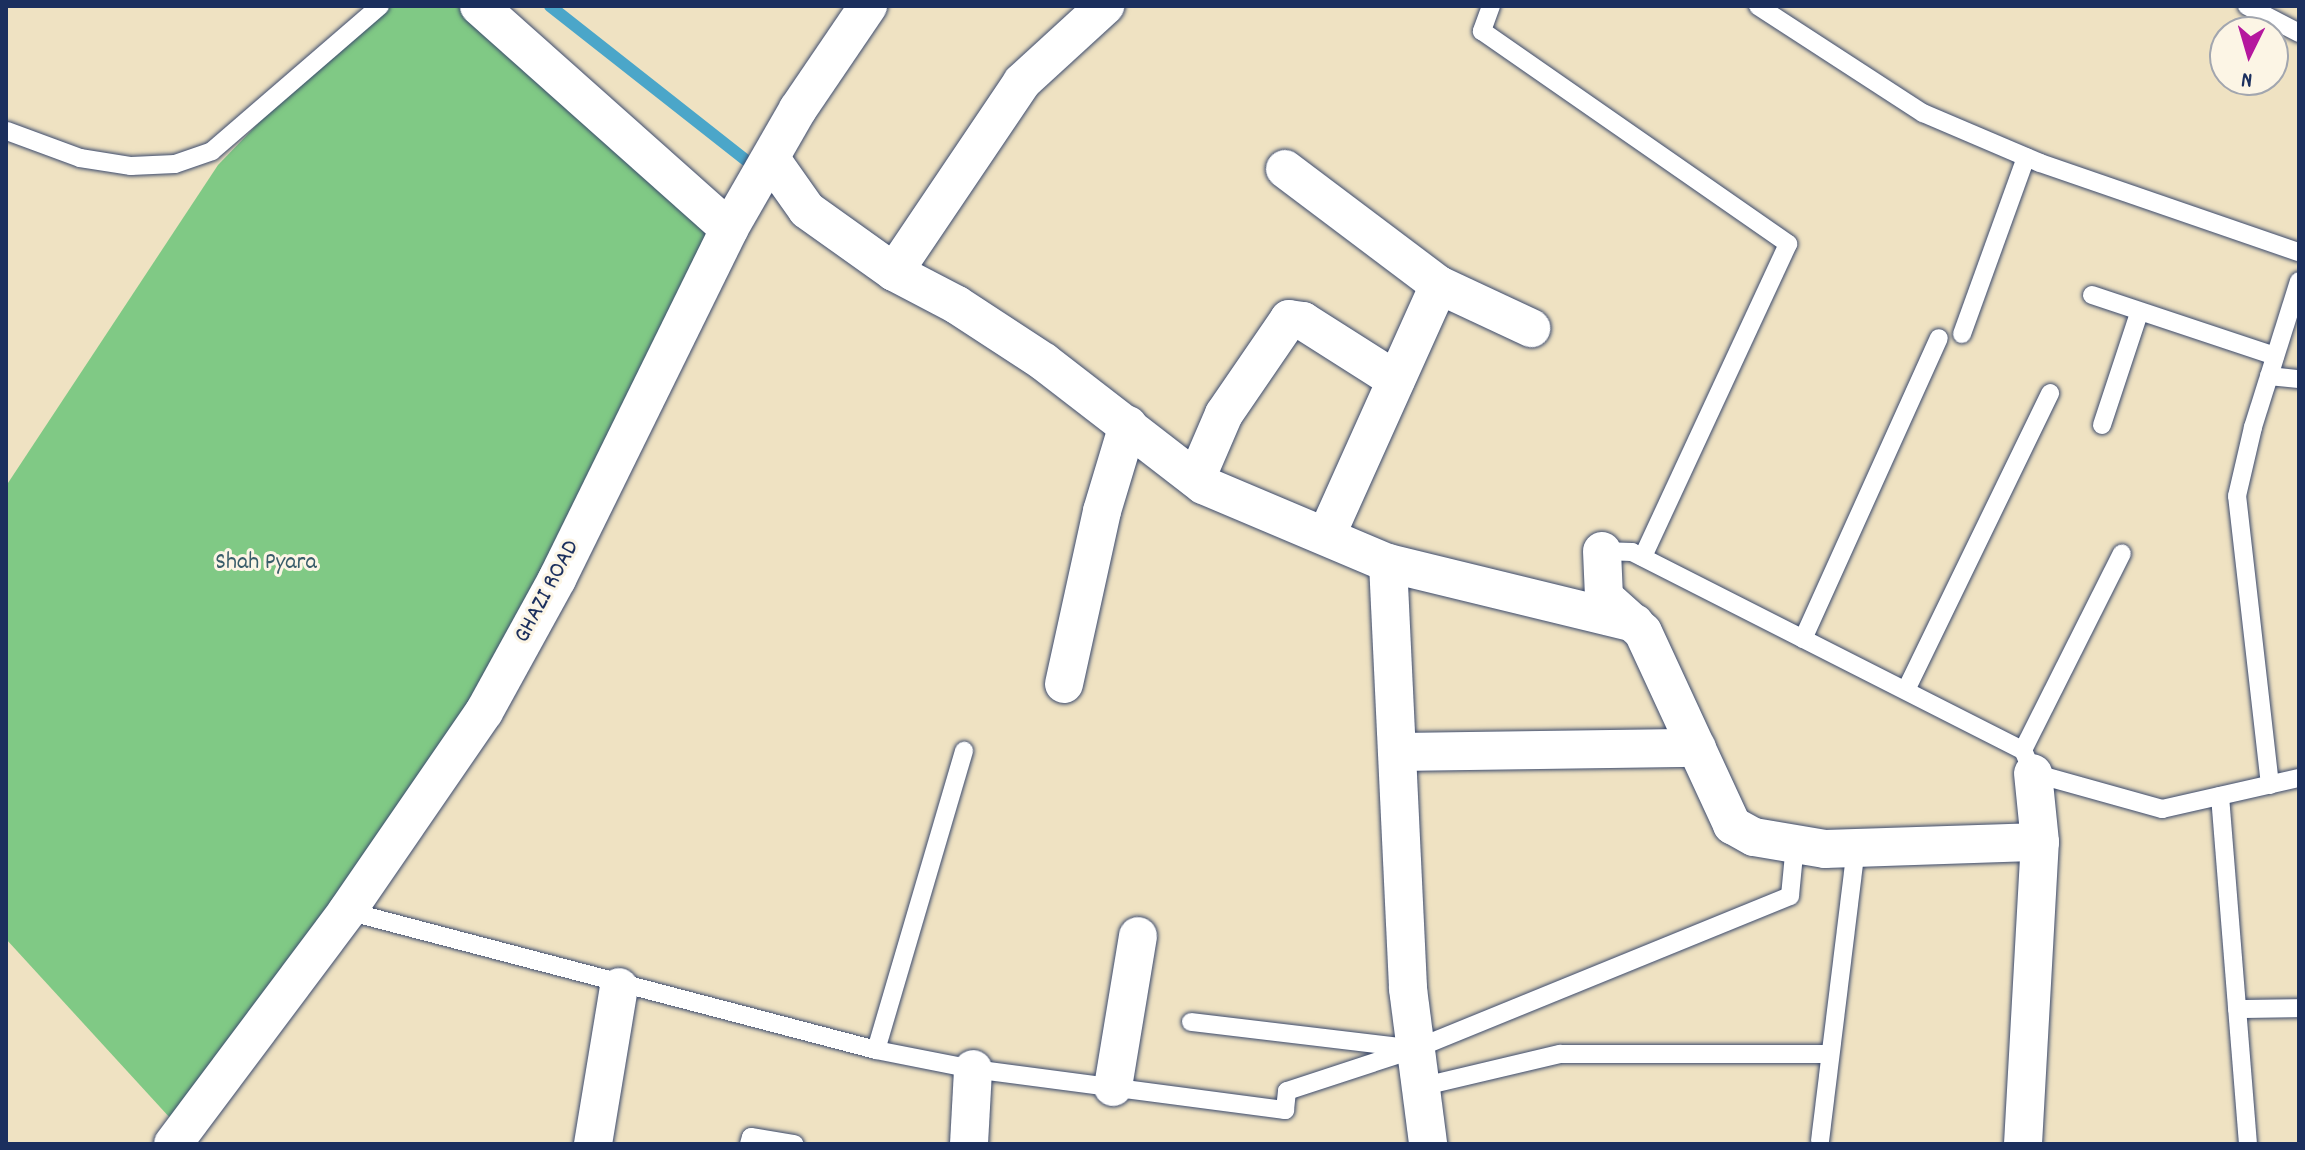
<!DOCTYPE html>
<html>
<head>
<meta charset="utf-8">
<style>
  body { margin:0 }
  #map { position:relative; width:2305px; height:1150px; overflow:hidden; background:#efe2c2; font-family:Dekko,sans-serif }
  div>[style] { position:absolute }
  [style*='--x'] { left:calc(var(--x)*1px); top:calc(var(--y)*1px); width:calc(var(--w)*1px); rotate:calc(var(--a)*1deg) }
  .green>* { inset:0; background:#80c985 }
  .stream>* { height:12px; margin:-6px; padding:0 6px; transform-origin:6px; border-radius:6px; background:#4ba6c9 }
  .roads { filter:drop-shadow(0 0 2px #3b4a6d) drop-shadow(0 0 2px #3b4a6d) }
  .lane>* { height:18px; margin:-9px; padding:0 9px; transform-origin:9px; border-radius:9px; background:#fff }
  .street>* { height:38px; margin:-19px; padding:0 19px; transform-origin:19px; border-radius:19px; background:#fff }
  span { translate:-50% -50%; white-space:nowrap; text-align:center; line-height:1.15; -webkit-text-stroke:6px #fcf5e5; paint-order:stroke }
  .park-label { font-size:24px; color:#395d6a }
  .street-label { font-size:24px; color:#1b2f5e }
  .frame { position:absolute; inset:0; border:8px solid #1b2f5e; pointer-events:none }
  .north { position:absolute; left:2209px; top:16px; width:80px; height:80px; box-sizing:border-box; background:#fcf5e5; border:2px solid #a2a6af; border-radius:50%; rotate:185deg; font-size:22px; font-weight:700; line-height:32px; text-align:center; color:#1b2f5e }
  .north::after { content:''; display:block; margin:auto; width:28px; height:36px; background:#b5179e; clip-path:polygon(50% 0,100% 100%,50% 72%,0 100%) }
</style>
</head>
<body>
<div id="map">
  <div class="green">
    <div style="clip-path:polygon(372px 6px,461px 6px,729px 229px,484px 712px,182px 1131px,6px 939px,6px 486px,218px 165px)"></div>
  </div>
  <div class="stream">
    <div style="--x:550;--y:6;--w:267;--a:38.2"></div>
  </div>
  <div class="roads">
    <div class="lane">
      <div style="--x:1491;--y:6;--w:27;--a:110"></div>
      <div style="--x:1482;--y:31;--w:373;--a:34.8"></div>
      <div style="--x:1788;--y:244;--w:345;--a:114.9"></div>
      <div style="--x:1758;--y:6;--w:197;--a:33"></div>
      <div style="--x:1923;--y:113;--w:127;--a:23.1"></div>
      <div style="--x:2040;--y:163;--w:274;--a:19"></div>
      <div style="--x:2247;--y:6;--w:59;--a:27.4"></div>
      <div style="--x:7;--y:131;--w:78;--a:20.3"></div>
      <div style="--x:80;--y:158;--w:52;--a:8.9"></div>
      <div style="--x:131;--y:166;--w:44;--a:-2.6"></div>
      <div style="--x:175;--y:164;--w:39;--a:-19"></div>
      <div style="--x:212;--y:151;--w:222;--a:-40.8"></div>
      <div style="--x:2092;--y:295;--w:193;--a:18.4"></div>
      <div style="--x:1962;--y:334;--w:188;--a:-70.1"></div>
      <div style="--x:2269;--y:376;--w:30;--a:6"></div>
      <div style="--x:2102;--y:425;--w:118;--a:-71.7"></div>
      <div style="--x:1602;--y:551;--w:30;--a:2"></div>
      <div style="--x:1632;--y:552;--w:438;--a:26.9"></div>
      <div style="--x:2023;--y:750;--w:25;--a:67"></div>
      <div style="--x:2033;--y:773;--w:134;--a:15.6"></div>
      <div style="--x:2162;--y:809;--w:140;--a:-12.8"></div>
      <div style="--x:1803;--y:639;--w:330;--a:-65.7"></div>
      <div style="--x:1906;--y:690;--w:330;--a:-64.1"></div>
      <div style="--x:2023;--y:750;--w:220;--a:-63.3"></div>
      <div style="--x:2270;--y:785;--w:291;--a:-96.5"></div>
      <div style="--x:2237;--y:496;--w:71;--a:-76.9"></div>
      <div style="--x:2253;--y:427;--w:153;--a:-72.5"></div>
      <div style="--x:2220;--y:796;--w:349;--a:85.4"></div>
      <div style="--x:347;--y:911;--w:547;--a:14.72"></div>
      <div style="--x:876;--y:1050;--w:99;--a:11.1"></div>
      <div style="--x:973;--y:1069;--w:315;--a:7.5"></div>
      <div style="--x:1285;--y:1110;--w:19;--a:-84"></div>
      <div style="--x:1287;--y:1091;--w:135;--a:-18.2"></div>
      <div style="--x:1415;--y:1049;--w:405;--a:-22.2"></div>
      <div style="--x:1790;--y:896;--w:52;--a:-84.5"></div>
      <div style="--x:2237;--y:1009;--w:62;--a:-0.9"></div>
      <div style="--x:1191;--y:1022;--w:220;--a:6.8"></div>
      <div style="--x:876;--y:1050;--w:312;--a:-73.6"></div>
      <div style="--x:1420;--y:1087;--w:144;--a:-13.3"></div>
      <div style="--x:1560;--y:1054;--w:270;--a:0"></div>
      <div style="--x:1820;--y:1141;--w:296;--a:-83"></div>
      <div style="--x:749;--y:1144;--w:7;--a:-74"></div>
      <div style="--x:751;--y:1137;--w:44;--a:9.2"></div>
    </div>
    <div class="street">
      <div style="--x:479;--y:6;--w:335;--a:41.7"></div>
      <div style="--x:771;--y:159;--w:62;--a:54.8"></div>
      <div style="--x:807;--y:210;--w:107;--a:35.5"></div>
      <div style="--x:894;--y:272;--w:71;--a:27.6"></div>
      <div style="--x:957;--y:305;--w:104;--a:33.2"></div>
      <div style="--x:1044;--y:362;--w:201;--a:37.7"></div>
      <div style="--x:1203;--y:485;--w:201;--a:22.9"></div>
      <div style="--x:1388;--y:563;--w:254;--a:13.7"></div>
      <div style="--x:1285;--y:169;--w:193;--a:37"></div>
      <div style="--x:1439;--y:285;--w:102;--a:25.1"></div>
      <div style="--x:894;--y:272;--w:229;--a:-56"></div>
      <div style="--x:1022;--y:82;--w:113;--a:-42.5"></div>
      <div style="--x:1196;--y:479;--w:71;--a:-66.7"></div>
      <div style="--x:1224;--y:414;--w:115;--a:-55.6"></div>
      <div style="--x:1289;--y:319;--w:14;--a:8"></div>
      <div style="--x:1303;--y:321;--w:110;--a:32.4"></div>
      <div style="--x:1327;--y:534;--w:273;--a:-65.8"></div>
      <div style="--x:1602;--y:551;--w:46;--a:87.5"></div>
      <div style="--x:1604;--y:597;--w:52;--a:41.9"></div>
      <div style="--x:1643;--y:632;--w:213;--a:65.2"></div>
      <div style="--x:1732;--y:825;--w:25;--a:29"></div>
      <div style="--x:1754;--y:837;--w:72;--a:9.6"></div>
      <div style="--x:1825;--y:849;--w:215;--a:-1.9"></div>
      <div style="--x:1388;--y:563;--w:426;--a:87.3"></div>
      <div style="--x:1408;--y:989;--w:156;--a:82.6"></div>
      <div style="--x:1064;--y:684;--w:177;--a:-77.6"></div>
      <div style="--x:1102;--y:511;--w:90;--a:-73.2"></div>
      <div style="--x:1400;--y:752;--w:297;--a:-0.8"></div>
      <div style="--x:1113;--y:1087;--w:153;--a:-80.6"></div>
      <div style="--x:173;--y:1144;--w:291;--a:-53.2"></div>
      <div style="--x:347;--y:911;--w:242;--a:-55.5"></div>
      <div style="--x:484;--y:712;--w:152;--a:-61.2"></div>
      <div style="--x:557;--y:579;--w:390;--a:-63.8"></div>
      <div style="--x:729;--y:229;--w:138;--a:-60.1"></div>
      <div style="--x:798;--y:109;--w:125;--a:-55.8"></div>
      <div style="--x:593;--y:1144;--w:159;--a:-80.6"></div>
      <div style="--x:969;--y:1144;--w:75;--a:-86.9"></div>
      <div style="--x:2023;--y:1144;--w:302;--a:-86.8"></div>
      <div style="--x:2040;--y:842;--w:69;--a:-95.8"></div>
    </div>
  </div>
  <div class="park-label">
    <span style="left:266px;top:564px">Shah Pyara</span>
  </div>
  <div class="street-label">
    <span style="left:548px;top:592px;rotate:-62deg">GHAZI ROAD</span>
  </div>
  <div class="frame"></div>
  <div class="north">N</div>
</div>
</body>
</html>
